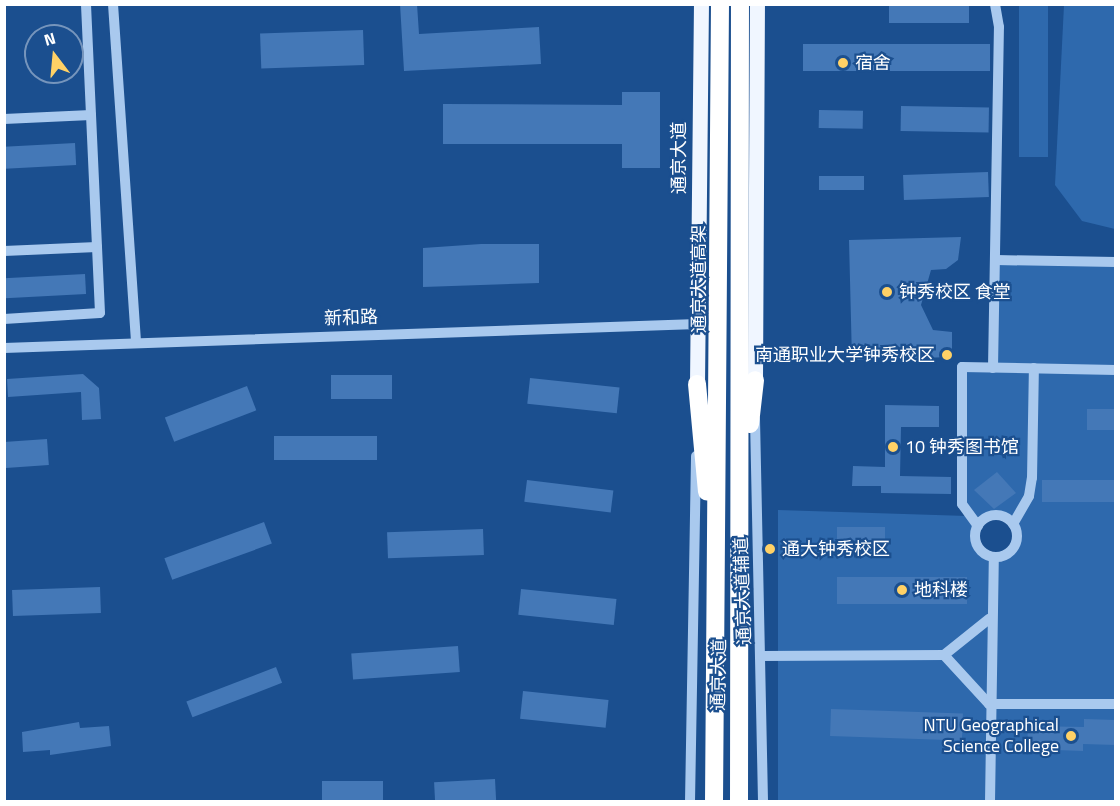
<!DOCTYPE html>
<html>
<head>
<meta charset="utf-8">
<style>
  body { margin:0 }
  #map { position:relative; width:1120px; height:806px; overflow:hidden; background:#1b4f8f; font-family:"Titillium Web","Noto Sans SC",sans-serif }
  div>[style] { position:absolute }
  [style*='--x'] { left:calc(var(--x)*1px); top:calc(var(--y)*1px); width:calc(var(--w)*1px); rotate:calc(var(--a)*1deg) }
  .green>* { inset:0; background:#2e69ad; transform-origin:0 0 }
  .building>* { inset:0; background:#4478b7; transform-origin:0 0 }
  .minor>* { height:10px; margin:-5px; padding:0 5px; transform-origin:5px; border-radius:5px; background:#a9c9ee }
  .minor>.ring { margin:-5px; padding:0; box-sizing:content-box; background:none; border:10px solid #a9c9ee; border-radius:50% }
  .major>* { height:15px; margin:-7.5px; padding:0 7.5px; transform-origin:7.5px; border-radius:7.5px; background:#f0f6ff }
  .highway>* { height:18px; margin:-9px; padding:0 9px; transform-origin:9px; border-radius:9px; background:#fff }
  .dots>* { width:16px; height:16px; translate:-50% -50%; box-sizing:border-box; border:3px solid #1b4f8f; border-radius:50% }
  span { translate:-50% -50%; white-space:nowrap; text-align:center; line-height:1.15; -webkit-text-stroke:4.5px #1b4f8f; paint-order:stroke }
  .poi-label { font-size:18px; color:#fff }
  .left { translate:0 -50%; text-align:left }
  .right { translate:-100% -50%; text-align:right }
  .street-label { font-size:18px; color:#fff }
  .frame { position:absolute; inset:0; border:6px solid #fff; pointer-events:none }
  .north { position:absolute; left:24px; top:24px; width:60px; height:60px; box-sizing:border-box; background:#1b4f8f; border:2px solid #7695bc; border-radius:50%; rotate:344deg; font-size:16px; font-weight:700; line-height:24px; text-align:center; color:#fff }
  .north::after { content:''; display:block; margin:auto; width:21px; height:27px; background:#ffd166; clip-path:polygon(50% 0,100% 100%,50% 72%,0 100%) }
</style>
</head>
<body>
<div id="map">
  <div class="green">
    <div style="left:1019px;top:5px;width:29px;height:152px"></div>
    <div style="clip-path:polygon(1064px 5px,1115px 5px,1115px 229px,1082px 221px,1055px 185px)"></div>
    <div style="clip-path:polygon(evenodd,996px 260px,1115px 262px,1115px 801px,778px 801px,778px 510px,967px 516px,962px 367px,993px 368px,996px 260px,1002px 516px,1016px 530px,1016px 543px,1001px 556px,987px 555px,976px 539px,978px 526px,988px 517px,1002px 516px)"></div>
  </div>
  <div class="building">
    <div style="clip-path:polygon(400px 4px,417px 4px,419px 34px,539px 27px,541px 64px,404px 71px)"></div>
    <div style="left:889px;top:4px;width:80px;height:19px"></div>
    <div style="left:363px;top:30px;width:35px;height:103px;rotate:88deg"></div>
    <div style="left:990px;top:44px;width:27px;height:187px;rotate:90deg"></div>
    <div style="clip-path:polygon(622px 92px,660px 92px,660px 168px,622px 168px,622px 144px,443px 144px,443px 104px,622px 105px)"></div>
    <div style="left:901px;top:106px;width:88px;height:25px;rotate:1deg"></div>
    <div style="left:819px;top:110px;width:44px;height:18px;rotate:1deg"></div>
    <div style="left:75px;top:143px;width:22px;height:71px;rotate:87deg"></div>
    <div style="left:988px;top:172px;width:25px;height:85px;rotate:88deg"></div>
    <div style="left:819px;top:176px;width:45px;height:14px"></div>
    <div style="clip-path:polygon(961px 237px,958px 260px,946px 269px,931px 270px,921px 305px,933px 330px,952px 332px,952px 357px,852px 360px,849px 240px)"></div>
    <div style="clip-path:polygon(481px 244px,539px 244px,539px 283px,423px 287px,423px 248px)"></div>
    <div style="left:85px;top:274px;width:20px;height:81px;rotate:87deg"></div>
    <div style="clip-path:polygon(83px 374px,99px 388px,101px 419px,82px 420px,81px 392px,8px 397px,7px 379px)"></div>
    <div style="left:392px;top:375px;width:24px;height:61px;rotate:90deg"></div>
    <div style="left:530px;top:378px;width:90px;height:26px;rotate:6deg"></div>
    <div style="left:247px;top:386px;width:26px;height:88px;rotate:69deg"></div>
    <div style="clip-path:polygon(885px 405px,939px 406px,939px 427px,901px 427px,900px 476px,951px 477px,951px 494px,881px 493px,881px 486px,852px 486px,853px 466px,885px 467px)"></div>
    <div style="left:1116px;top:409px;width:21px;height:29px;rotate:90deg"></div>
    <div style="left:377px;top:436px;width:24px;height:103px;rotate:90deg"></div>
    <div style="left:47px;top:439px;width:26px;height:43px;rotate:86deg"></div>
    <div style="clip-path:polygon(997px 472px,1016px 493px,994px 509px,974px 490px)"></div>
    <div style="left:527px;top:480px;width:87px;height:22px;rotate:7deg"></div>
    <div style="left:1116px;top:480px;width:22px;height:74px;rotate:90deg"></div>
    <div style="left:264px;top:522px;width:23px;height:106px;rotate:70deg"></div>
    <div style="left:837px;top:527px;width:48px;height:13px"></div>
    <div style="left:483px;top:529px;width:26px;height:96px;rotate:88deg"></div>
    <div style="left:837px;top:577px;width:130px;height:27px"></div>
    <div style="left:100px;top:587px;width:26px;height:88px;rotate:88deg"></div>
    <div style="left:521px;top:589px;width:96px;height:26px;rotate:6deg"></div>
    <div style="left:458px;top:646px;width:26px;height:107px;rotate:86deg"></div>
    <div style="left:276px;top:667px;width:17px;height:96px;rotate:69deg"></div>
    <div style="left:523px;top:691px;width:86px;height:28px;rotate:6deg"></div>
    <div style="left:831px;top:709px;width:132px;height:27px;rotate:2deg"></div>
    <div style="clip-path:polygon(1084px 719px,1116px 720px,1116px 745px,1083px 744px,1083px 751px,1027px 749px,1028px 726px,1084px 727px)"></div>
    <div style="clip-path:polygon(79px 722px,80px 728px,109px 726px,111px 746px,50px 755px,50px 750px,23px 752px,22px 732px)"></div>
    <div style="left:495px;top:779px;width:22px;height:61px;rotate:87deg"></div>
    <div style="left:383px;top:781px;width:20px;height:61px;rotate:90deg"></div>
  </div>
  <div class="minor">
    <div style="--x:113;--y:4;--w:337;--a:86.1"></div>
    <div style="--x:4;--y:119;--w:87;--a:-2.6"></div>
    <div style="--x:4;--y:251;--w:93;--a:-2.5"></div>
    <div style="--x:996;--y:260;--w:120;--a:1"></div>
    <div style="--x:4;--y:319;--w:96;--a:-3.6"></div>
    <div style="--x:100;--y:313;--w:309;--a:-92.6"></div>
    <div style="--x:4;--y:348;--w:694;--a:-1.98"></div>
    <div style="--x:993;--y:368;--w:341;--a:-89"></div>
    <div style="--x:999;--y:27;--w:23;--a:-100"></div>
    <div style="--x:755;--y:419;--w:383;--a:88.8"></div>
    <div class="ring" style="left:975px;top:515px;width:32px;height:32px"></div>
    <div style="--x:1013;--y:524;--w:32;--a:-60"></div>
    <div style="--x:1029;--y:496;--w:18;--a:-81"></div>
    <div style="--x:1032;--y:478;--w:110;--a:-89"></div>
    <div style="--x:978;--y:526;--w:27;--a:-126"></div>
    <div style="--x:962;--y:504;--w:137;--a:-90"></div>
    <div style="--x:962;--y:367;--w:154;--a:1.1"></div>
    <div style="--x:944;--y:655;--w:67;--a:47.4"></div>
    <div style="--x:989;--y:704;--w:127;--a:0"></div>
    <div style="--x:762;--y:656;--w:182;--a:-0.3"></div>
    <div style="--x:944;--y:655;--w:58;--a:-38.7"></div>
    <div style="--x:690;--y:802;--w:346;--a:-89"></div>
    <div style="--x:990;--y:802;--w:245;--a:-89.1"></div>
  </div>
  <div class="major">
    <div style="--x:755;--y:380;--w:376;--a:-89.7"></div>
    <div style="--x:697;--y:384;--w:380;--a:-89.4"></div>
  </div>
  <div class="highway">
    <div style="--x:697;--y:384;--w:108;--a:84.7"></div>
    <div style="--x:750;--y:424;--w:44;--a:-83.5"></div>
    <div style="--x:714;--y:802;--w:798;--a:-89.57"></div>
    <div style="--x:739;--y:802;--w:798;--a:-89.93"></div>
  </div>
  <div class="dots">
    <div style="left:843px;top:63px;background:#ffd166"></div>
    <div style="left:887px;top:292px;background:#ffd166"></div>
    <div style="left:947px;top:355px;background:#ffd166"></div>
    <div style="left:893px;top:447px;background:#ffd166"></div>
    <div style="left:770px;top:549px;background:#ffd166"></div>
    <div style="left:902px;top:590px;background:#ffd166"></div>
    <div style="left:1071px;top:736px;background:#ffd166"></div>
  </div>
  <div class="poi-label">
    <span class="left" style="left:855px;top:63px">宿舍</span>
    <span class="left" style="left:899px;top:292px">钟秀校区 食堂</span>
    <span class="right" style="left:935px;top:355px">南通职业大学钟秀校区</span>
    <span class="left" style="left:905px;top:447px">10 钟秀图书馆</span>
    <span class="left" style="left:782px;top:549px">通大钟秀校区</span>
    <span class="left" style="left:914px;top:590px">地科楼</span>
    <span class="right" style="left:1059px;top:736px">NTU Geographical<br>Science College</span>
  </div>
  <div class="street-label">
    <span style="left:679px;top:158px;rotate:-90deg">通京大道</span>
    <span style="left:699px;top:279px;rotate:-90deg">通京大道高架</span>
    <span style="left:351px;top:318px;rotate:-2deg">新和路</span>
    <span style="left:743px;top:591px;rotate:-92deg">通京大道辅道</span>
    <span style="left:719px;top:675px;rotate:-89deg">通京大道</span>
  </div>
  <div class="frame"></div>
  <div class="north">N</div>
</div>
</body>
</html>
